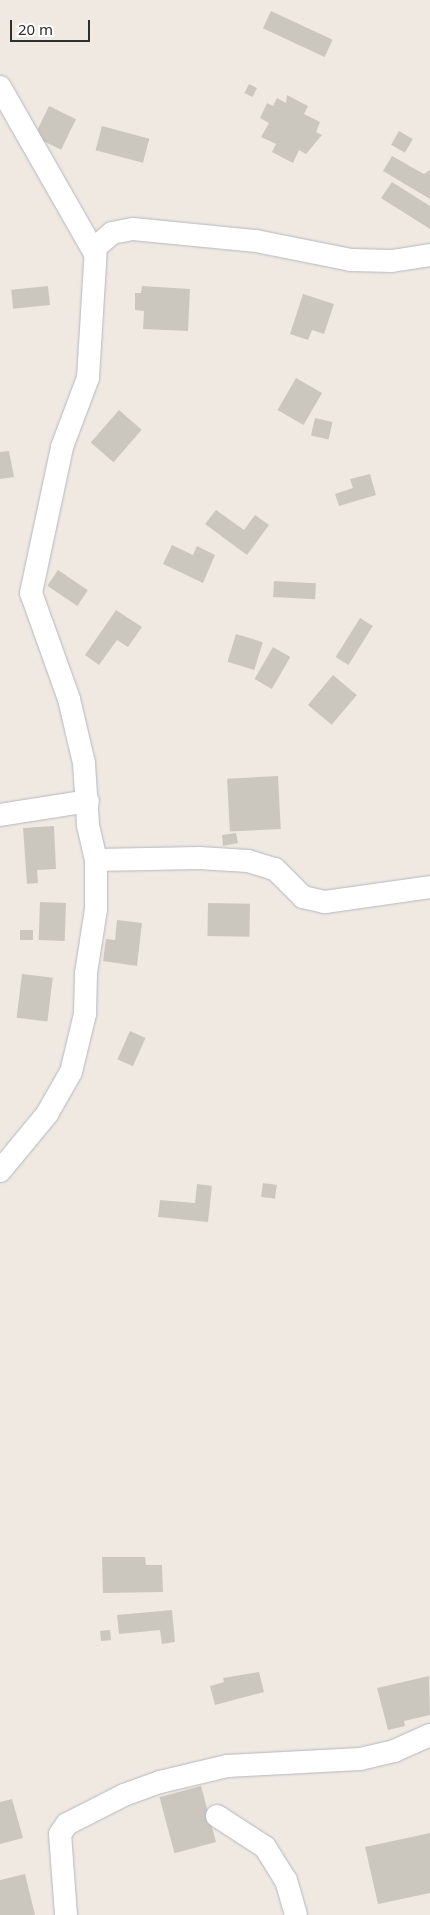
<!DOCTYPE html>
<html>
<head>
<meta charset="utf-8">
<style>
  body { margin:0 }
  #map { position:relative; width:430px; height:1915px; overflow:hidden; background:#efe9e1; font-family:"Noto Sans",sans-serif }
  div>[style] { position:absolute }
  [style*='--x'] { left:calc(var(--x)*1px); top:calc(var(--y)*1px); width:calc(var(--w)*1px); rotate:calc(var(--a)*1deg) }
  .building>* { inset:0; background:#cbc7bf; transform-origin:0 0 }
  .roads { filter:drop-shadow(0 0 1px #b4b7c1) drop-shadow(0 0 1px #b4b7c1) }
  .street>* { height:22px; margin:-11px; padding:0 11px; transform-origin:11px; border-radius:11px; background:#fff }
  span { translate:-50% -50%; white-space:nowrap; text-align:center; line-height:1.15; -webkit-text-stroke:4px #fff; paint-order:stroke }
  .scale { position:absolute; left:10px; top:20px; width:80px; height:22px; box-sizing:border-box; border:2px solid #2e2e2e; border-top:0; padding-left:6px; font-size:15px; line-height:18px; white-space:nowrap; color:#2e2e2e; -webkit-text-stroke:4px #fff; paint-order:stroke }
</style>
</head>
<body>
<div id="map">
  <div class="building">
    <div style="left:271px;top:11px;width:68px;height:19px;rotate:25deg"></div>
    <div style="left:249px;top:84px;width:9px;height:10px;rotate:27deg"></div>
    <div style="clip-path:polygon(287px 95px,308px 106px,304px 114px,320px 122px,316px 132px,322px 135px,306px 154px,299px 150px,293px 163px,272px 152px,276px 144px,261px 137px,269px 123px,260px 118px,267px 103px,273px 106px,277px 98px,286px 103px)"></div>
    <div style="left:49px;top:106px;width:30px;height:34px;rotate:26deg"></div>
    <div style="left:102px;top:126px;width:49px;height:25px;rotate:15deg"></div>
    <div style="left:399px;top:131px;width:16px;height:16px;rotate:30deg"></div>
    <div style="clip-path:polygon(392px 156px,424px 174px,430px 170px,430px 199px,383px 171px)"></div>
    <div style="clip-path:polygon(392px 182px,430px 206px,430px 229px,381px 198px)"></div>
    <div style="left:48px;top:286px;width:19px;height:37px;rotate:84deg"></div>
    <div style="clip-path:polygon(142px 286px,190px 289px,188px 331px,143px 329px,144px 311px,135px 310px,135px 293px,141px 293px)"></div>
    <div style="clip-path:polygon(303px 294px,334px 304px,324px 334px,312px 330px,308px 340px,290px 334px)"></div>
    <div style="left:296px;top:378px;width:30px;height:37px;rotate:30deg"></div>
    <div style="left:119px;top:410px;width:30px;height:43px;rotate:41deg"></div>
    <div style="left:315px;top:418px;width:18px;height:18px;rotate:13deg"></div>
    <div style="clip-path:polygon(9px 451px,14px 477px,0 479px,0 452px)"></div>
    <div style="clip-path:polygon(370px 474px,376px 495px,339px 506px,335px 494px,353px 488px,350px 479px)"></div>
    <div style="clip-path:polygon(216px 510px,244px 530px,255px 515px,269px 525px,247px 555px,205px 524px)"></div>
    <div style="clip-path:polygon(172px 545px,193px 555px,197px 546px,215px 555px,203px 583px,163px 564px)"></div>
    <div style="left:58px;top:570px;width:36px;height:19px;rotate:34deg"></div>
    <div style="left:274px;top:581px;width:42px;height:16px;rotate:3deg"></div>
    <div style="clip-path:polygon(116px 610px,142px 627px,128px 647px,117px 640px,99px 665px,85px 655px)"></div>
    <div style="left:360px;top:618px;width:15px;height:46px;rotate:32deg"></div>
    <div style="left:236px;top:634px;width:28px;height:29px;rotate:17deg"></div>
    <div style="left:273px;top:647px;width:20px;height:37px;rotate:30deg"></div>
    <div style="left:333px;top:675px;width:31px;height:39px;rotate:40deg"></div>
    <div style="left:278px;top:776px;width:53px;height:51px;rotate:87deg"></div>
    <div style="clip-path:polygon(54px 826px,56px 869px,37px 870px,38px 883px,27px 884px,23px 828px)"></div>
    <div style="clip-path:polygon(236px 833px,238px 843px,223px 846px,222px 835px)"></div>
    <div style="left:40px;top:902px;width:26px;height:38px;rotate:2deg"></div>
    <div style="left:208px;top:903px;width:42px;height:33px;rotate:1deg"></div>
    <div style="clip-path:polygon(117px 920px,142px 923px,137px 966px,103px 961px,106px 939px,115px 940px)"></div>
    <div style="left:20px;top:930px;width:13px;height:10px"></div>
    <div style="left:22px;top:974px;width:31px;height:44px;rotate:7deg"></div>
    <div style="left:130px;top:1031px;width:17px;height:31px;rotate:24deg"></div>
    <div style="left:263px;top:1183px;width:14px;height:14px;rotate:8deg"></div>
    <div style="clip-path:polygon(197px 1184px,212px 1186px,208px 1222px,158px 1217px,160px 1200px,195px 1203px)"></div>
    <div style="clip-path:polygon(102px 1557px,145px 1557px,146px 1565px,162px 1565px,163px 1592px,103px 1593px)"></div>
    <div style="clip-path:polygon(172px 1610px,175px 1642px,162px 1644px,160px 1630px,119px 1634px,117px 1615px)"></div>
    <div style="left:110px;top:1630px;width:10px;height:10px;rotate:84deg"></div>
    <div style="clip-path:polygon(259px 1672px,264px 1692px,215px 1705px,210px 1686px,224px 1682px,223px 1678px)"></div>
    <div style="clip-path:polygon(429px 1676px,430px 1715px,404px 1721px,405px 1726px,388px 1730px,377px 1688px)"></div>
    <div style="left:201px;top:1786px;width:58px;height:43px;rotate:75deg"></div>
    <div style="clip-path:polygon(12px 1799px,23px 1838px,0 1844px,0 1802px)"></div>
    <div style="clip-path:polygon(430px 1833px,430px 1893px,378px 1904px,365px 1847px)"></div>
    <div style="clip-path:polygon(25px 1874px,35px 1915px,0 1915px,0 1880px)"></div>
  </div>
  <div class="roads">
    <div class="street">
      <div style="--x:0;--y:87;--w:190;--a:60.3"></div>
      <div style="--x:0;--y:815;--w:89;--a:-9"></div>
      <div style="--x:96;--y:860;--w:103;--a:-1.1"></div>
      <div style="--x:199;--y:858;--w:49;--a:3.5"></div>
      <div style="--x:248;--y:861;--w:28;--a:17"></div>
      <div style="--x:275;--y:869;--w:40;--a:45"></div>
      <div style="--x:303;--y:897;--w:23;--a:13"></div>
      <div style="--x:325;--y:902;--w:106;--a:-8.1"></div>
      <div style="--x:0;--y:1171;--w:74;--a:-50.5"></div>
      <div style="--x:47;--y:1114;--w:48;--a:-60.3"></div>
      <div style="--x:71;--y:1072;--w:60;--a:-76.4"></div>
      <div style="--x:85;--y:1014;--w:41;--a:-88.6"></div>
      <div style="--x:86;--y:973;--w:65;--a:-81.1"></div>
      <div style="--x:96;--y:909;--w:49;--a:-90"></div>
      <div style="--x:96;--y:860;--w:37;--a:-103"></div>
      <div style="--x:88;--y:824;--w:61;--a:-93.8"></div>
      <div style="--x:84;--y:763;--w:66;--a:-103.2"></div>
      <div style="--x:69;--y:699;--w:113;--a:-109.7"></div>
      <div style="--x:31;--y:593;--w:149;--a:-78"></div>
      <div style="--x:62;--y:447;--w:74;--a:-69.4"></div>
      <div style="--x:88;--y:378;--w:131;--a:-86.5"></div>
      <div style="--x:96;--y:247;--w:21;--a:-41"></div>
      <div style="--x:112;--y:233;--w:21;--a:-11"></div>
      <div style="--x:133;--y:229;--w:124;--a:5.6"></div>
      <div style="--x:256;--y:241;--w:97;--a:11.3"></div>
      <div style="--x:351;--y:260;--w:41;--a:1.4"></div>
      <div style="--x:392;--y:261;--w:38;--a:-9"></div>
      <div style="--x:217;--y:1816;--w:57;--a:32.9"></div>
      <div style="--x:265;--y:1847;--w:39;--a:58"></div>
      <div style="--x:286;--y:1880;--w:36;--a:74"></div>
      <div style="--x:66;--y:1915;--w:81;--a:-94.2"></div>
      <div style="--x:60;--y:1834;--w:12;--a:-55"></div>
      <div style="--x:67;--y:1824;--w:64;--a:-27"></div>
      <div style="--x:124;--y:1795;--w:38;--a:-20"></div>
      <div style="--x:160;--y:1782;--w:69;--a:-13.4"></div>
      <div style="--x:227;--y:1766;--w:133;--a:-3"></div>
      <div style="--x:360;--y:1759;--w:35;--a:-13"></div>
      <div style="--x:394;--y:1751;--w:39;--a:-24"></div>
    </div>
  </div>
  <div class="scale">20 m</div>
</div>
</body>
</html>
